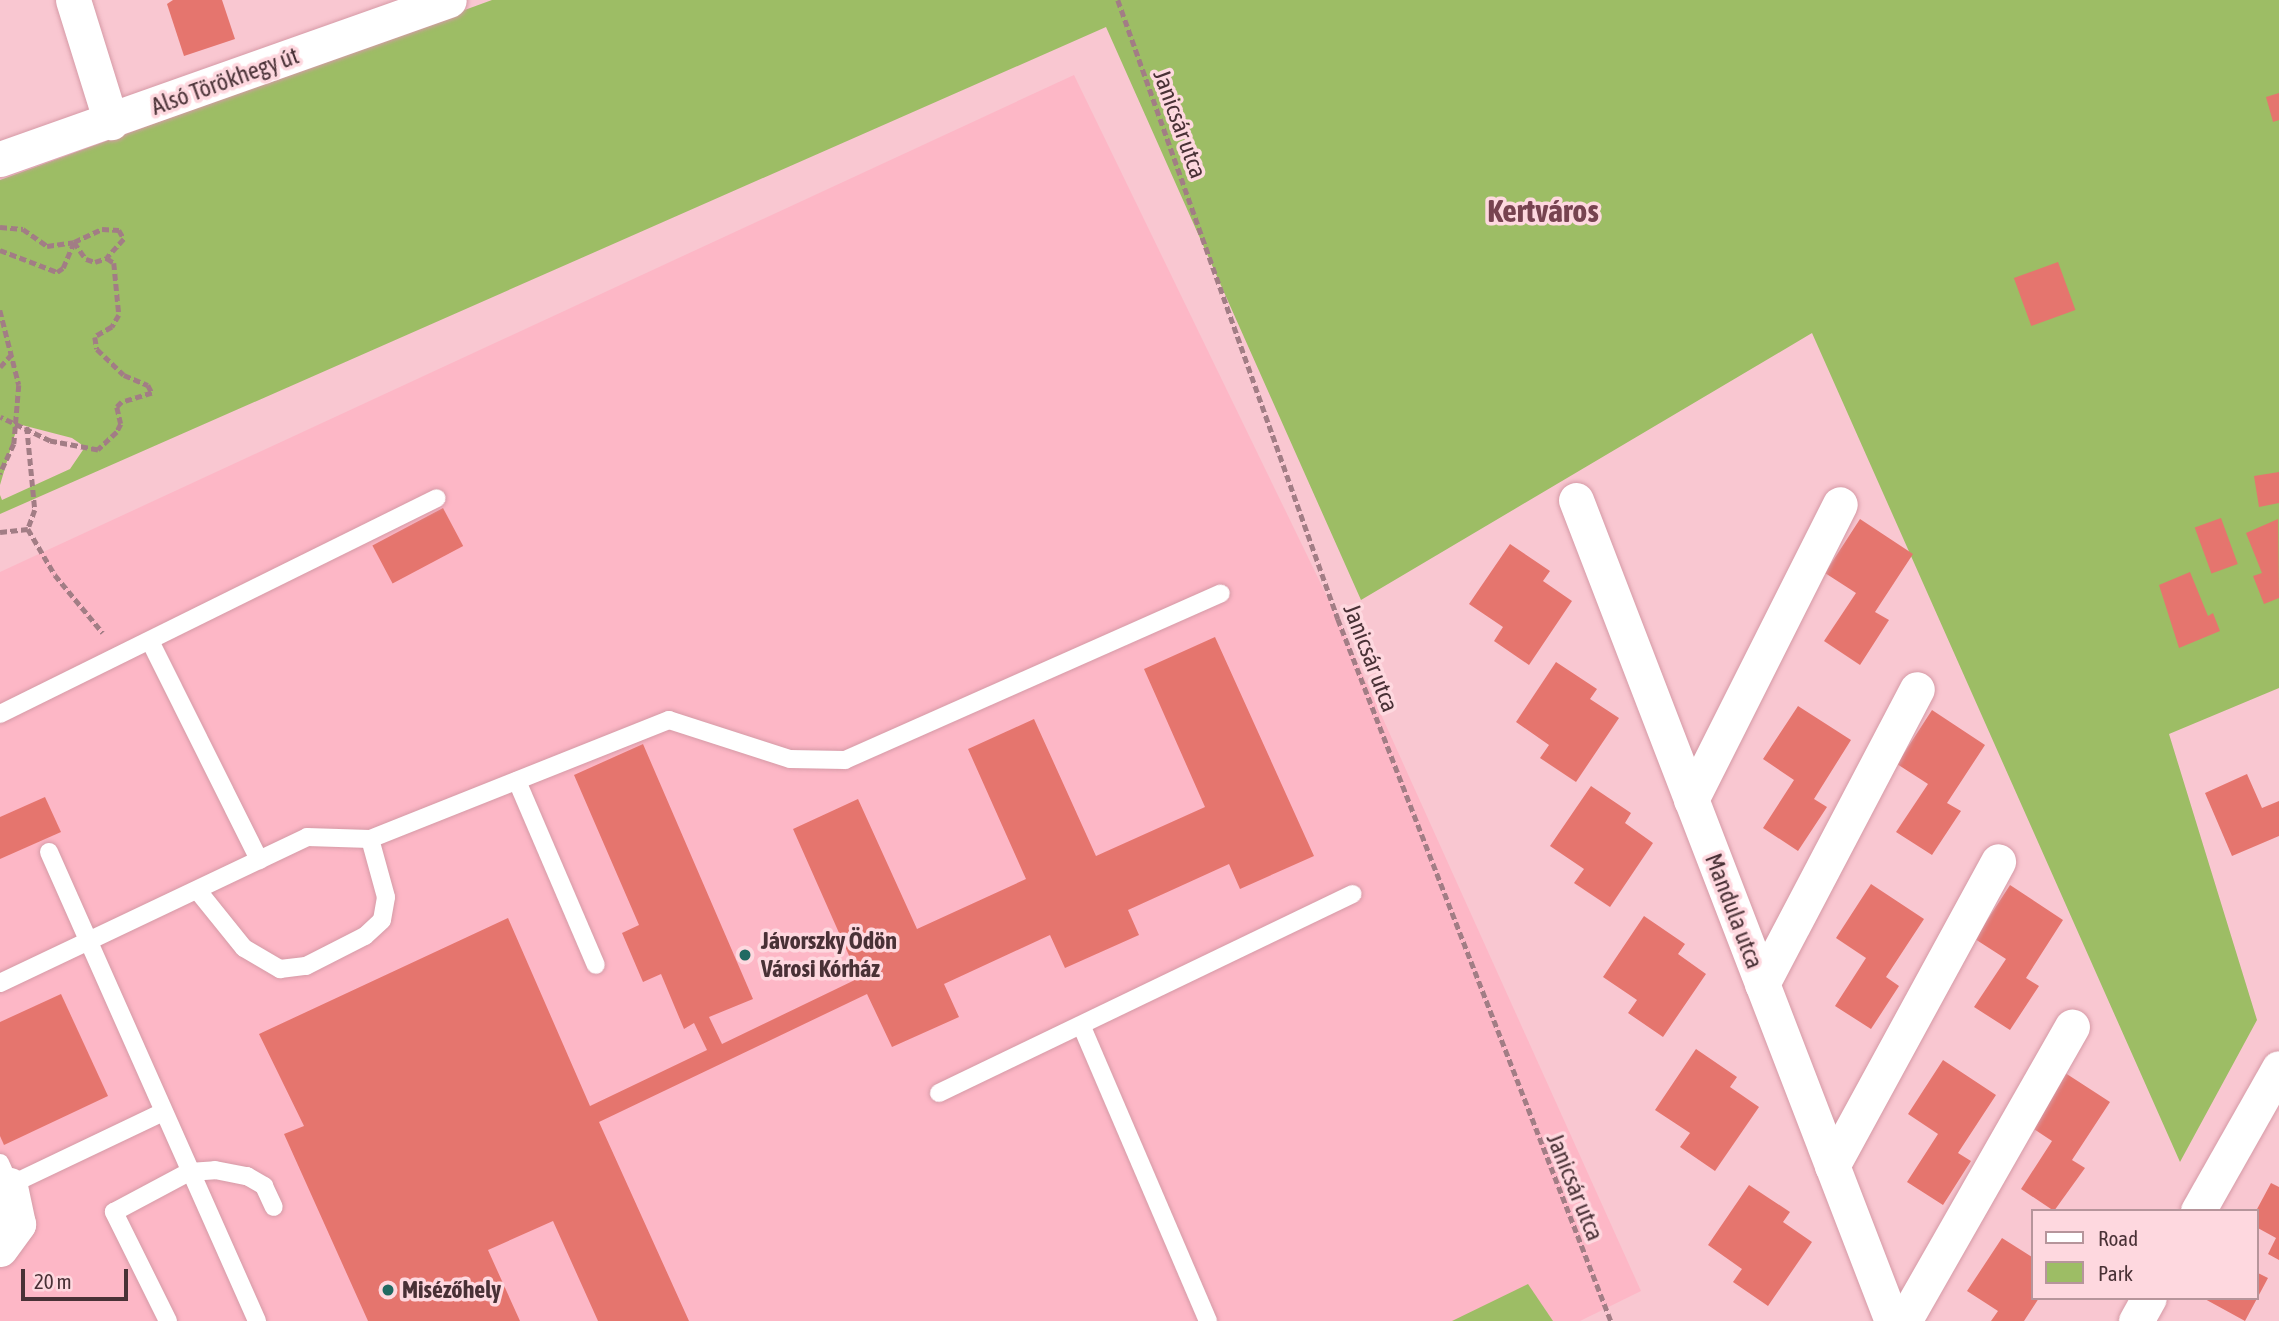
<!DOCTYPE html>
<html>
<head>
<meta charset="utf-8">
<style>
  body { margin:0 }
  #map { position:relative; width:2279px; height:1321px; overflow:hidden; background:#f9c7d1; font-family:"Asap Condensed",sans-serif }
  div>[style] { position:absolute }
  [style*='--x'] { left:calc(var(--x)*1px); top:calc(var(--y)*1px); width:calc(var(--w)*1px); rotate:calc(var(--a)*1deg) }
  .built>* { inset:0; background:#fdb7c6 }
  .green>* { inset:0; background:#9dbd65 }
  .building>* { inset:0; background:#e5756e; transform-origin:0 0 }
  .path>* { height:4.5px; margin-top:-2.25px; transform-origin:0; background:repeating-linear-gradient(90deg,#a27d85 0 7px,transparent 0 10.5px) }
  .roads { filter:drop-shadow(0 0 2px #d59aa6) drop-shadow(0 0 2px #d59aa6) }
  .service>* { height:18px; margin:-9px; padding:0 9px; transform-origin:9px; border-radius:9px; background:#fff }
  .minor>* { height:35px; margin:-17.5px; padding:0 17.5px; transform-origin:17.5px; border-radius:17.5px; background:#fff }
  .dots>* { width:19px; height:19px; translate:-50% -50%; box-sizing:border-box; border:4px solid #fed8df; border-radius:50% }
  span { translate:-50% -50%; white-space:nowrap; text-align:center; line-height:1.15; -webkit-text-stroke:7px #fed8df; paint-order:stroke }
  .street-label { font-size:24px; color:#493136 }
  .poi-label { font-size:24px; color:#493136; font-weight:700 }
  .left { translate:0 -50%; text-align:left }
  .district-label { font-size:32px; color:#774350; font-weight:700 }
  .legend { position:absolute; left:2031px; top:1209px; width:228px; height:91px; box-sizing:border-box; background:#fed8df; border:2px solid #b6959b; margin:0; padding:9px 12px; list-style:none; font-size:21px; color:#493136 }
  .legend li { display:flex; align-items:center; gap:14px; height:35px }
  .legend b { width:35px; border:2px solid #b6959b }
  .scale { position:absolute; left:21px; top:1269px; width:107px; height:32px; box-sizing:border-box; border:4px solid #493136; border-top:0; padding-left:9px; font-size:21px; line-height:24px; white-space:nowrap; color:#493136; -webkit-text-stroke:5px #fed8df; paint-order:stroke }
</style>
</head>
<body>
<div id="map">
  <div class="built">
    <div style="clip-path:polygon(1074px 75px,1338px 619px,1641px 1291px,1580px 1321px,0 1321px,0 572px)"></div>
  </div>
  <div class="green">
    <div style="clip-path:polygon(492px 0,2279px 0,2279px 688px,2169px 734px,2257px 1020px,2180px 1162px,1812px 333px,1361px 600px,1106px 27px,0 514px,0 495px,2px 500px,70px 469px,85px 447px,72px 438px,18px 424px,0 485px,0 180px)"></div>
    <div style="clip-path:polygon(1528px 1284px,1553px 1321px,1452px 1321px)"></div>
  </div>
  <div class="building">
    <div style="clip-path:polygon(173px 0,222px 0,235px 39px,184px 56px,167px 4px)"></div>
    <div style="clip-path:polygon(2279px 93px,2279px 120px,2273px 122px,2266px 97px)"></div>
    <div style="left:2058px;top:262px;width:51px;height:47px;rotate:70deg"></div>
    <div style="clip-path:polygon(2279px 472px,2279px 503px,2259px 507px,2254px 476px)"></div>
    <div style="left:443px;top:508px;width:43px;height:80px;rotate:62deg"></div>
    <div style="left:2221px;top:518px;width:49px;height:28px;rotate:70deg"></div>
    <div style="clip-path:polygon(1860px 519px,1913px 554px,1875px 612px,1889px 620px,1860px 665px,1824px 641px,1856px 593px,1825px 573px)"></div>
    <div style="clip-path:polygon(2278px 519px,2279px 598px,2264px 604px,2253px 576px,2262px 573px,2246px 533px)"></div>
    <div style="clip-path:polygon(1510px 544px,1550px 571px,1543px 581px,1572px 601px,1529px 665px,1494px 641px,1503px 627px,1469px 604px)"></div>
    <div style="clip-path:polygon(2190px 572px,2208px 616px,2213px 613px,2220px 631px,2179px 648px,2159px 585px)"></div>
    <div style="clip-path:polygon(1215px 637px,1314px 856px,1240px 889px,1229px 864px,1128px 910px,1139px 935px,1065px 968px,1050px 935px,944px 984px,959px 1017px,892px 1047px,867px 994px,599px 1122px,689px 1321px,598px 1321px,553px 1221px,488px 1250px,520px 1321px,368px 1321px,284px 1134px,304px 1126px,259px 1034px,508px 918px,590px 1106px,707px 1050px,694px 1023px,684px 1029px,661px 974px,643px 982px,622px 933px,639px 925px,574px 775px,643px 744px,753px 999px,709px 1017px,722px 1044px,859px 978px,793px 829px,858px 799px,917px 929px,1026px 879px,968px 749px,1034px 719px,1096px 856px,1205px 807px,1144px 669px)"></div>
    <div style="clip-path:polygon(1556px 662px,1597px 689px,1590px 699px,1619px 718px,1576px 782px,1540px 758px,1549px 745px,1516px 722px)"></div>
    <div style="clip-path:polygon(1798px 706px,1851px 740px,1814px 799px,1827px 807px,1798px 851px,1763px 828px,1794px 780px,1763px 759px)"></div>
    <div style="clip-path:polygon(1932px 710px,1985px 745px,1947px 803px,1961px 811px,1932px 855px,1896px 832px,1928px 784px,1897px 764px)"></div>
    <div style="clip-path:polygon(2247px 774px,2262px 808px,2279px 801px,2279px 836px,2232px 856px,2205px 793px)"></div>
    <div style="clip-path:polygon(1591px 786px,1631px 813px,1625px 823px,1653px 843px,1610px 907px,1574px 883px,1584px 869px,1550px 846px)"></div>
    <div style="clip-path:polygon(45px 797px,61px 832px,0 859px,0 817px)"></div>
    <div style="clip-path:polygon(1871px 884px,1924px 919px,1886px 977px,1899px 986px,1871px 1029px,1835px 1006px,1866px 958px,1836px 938px)"></div>
    <div style="clip-path:polygon(2010px 885px,2063px 920px,2026px 978px,2039px 986px,2010px 1030px,1974px 1007px,2006px 959px,1975px 939px)"></div>
    <div style="clip-path:polygon(1644px 916px,1685px 944px,1678px 954px,1706px 974px,1663px 1037px,1628px 1013px,1637px 1000px,1603px 977px)"></div>
    <div style="clip-path:polygon(61px 994px,108px 1096px,4px 1145px,0 1136px,0 1022px)"></div>
    <div style="clip-path:polygon(1696px 1049px,1737px 1077px,1730px 1087px,1759px 1107px,1715px 1171px,1680px 1147px,1690px 1133px,1655px 1110px)"></div>
    <div style="clip-path:polygon(1943px 1060px,1996px 1095px,1958px 1153px,1971px 1161px,1943px 1205px,1907px 1182px,1938px 1134px,1908px 1114px)"></div>
    <div style="clip-path:polygon(2056px 1067px,2110px 1102px,2072px 1160px,2085px 1168px,2054px 1211px,2021px 1189px,2052px 1141px,2022px 1121px)"></div>
    <div style="clip-path:polygon(2271px 1183px,2279px 1187px,2279px 1260px,2268px 1254px,2276px 1238px,2256px 1227px,2256px 1211px)"></div>
    <div style="clip-path:polygon(1749px 1185px,1790px 1212px,1783px 1222px,1812px 1242px,1768px 1306px,1733px 1282px,1742px 1269px,1708px 1245px)"></div>
    <div style="clip-path:polygon(2002px 1238px,2032px 1257px,2032px 1298px,2039px 1298px,2024px 1321px,1991px 1321px,1998px 1311px,1967px 1291px)"></div>
    <div style="clip-path:polygon(2256px 1272px,2268px 1278px,2245px 1321px,2203px 1298px,2256px 1298px)"></div>
  </div>
  <div class="path">
    <div style="--x:1118;--y:0;--w:657;--a:70.43"></div>
    <div style="--x:1338;--y:619;--w:753;--a:68.75"></div>
    <div style="--x:0;--y:227;--w:23;--a:5"></div>
    <div style="--x:23;--y:229;--w:29;--a:35"></div>
    <div style="--x:47;--y:246;--w:27;--a:-8"></div>
    <div style="--x:74;--y:242;--w:21;--a:55"></div>
    <div style="--x:86;--y:259;--w:9;--a:18"></div>
    <div style="--x:95;--y:262;--w:13;--a:-18"></div>
    <div style="--x:107;--y:258;--w:9;--a:36"></div>
    <div style="--x:114;--y:263;--w:52;--a:84.5"></div>
    <div style="--x:119;--y:315;--w:14;--a:120"></div>
    <div style="--x:112;--y:327;--w:20;--a:150"></div>
    <div style="--x:95;--y:337;--w:12;--a:81"></div>
    <div style="--x:97;--y:349;--w:37;--a:44"></div>
    <div style="--x:124;--y:375;--w:26;--a:23"></div>
    <div style="--x:148;--y:385;--w:9;--a:63"></div>
    <div style="--x:152;--y:393;--w:31;--a:163"></div>
    <div style="--x:122;--y:402;--w:7;--a:135"></div>
    <div style="--x:117;--y:407;--w:17;--a:77"></div>
    <div style="--x:121;--y:424;--w:9;--a:117"></div>
    <div style="--x:117;--y:432;--w:26;--a:137"></div>
    <div style="--x:98;--y:450;--w:49;--a:-169.4"></div>
    <div style="--x:50;--y:441;--w:55;--a:-154.4"></div>
    <div style="--x:0;--y:250;--w:61;--a:21.1"></div>
    <div style="--x:57;--y:272;--w:7;--a:-34"></div>
    <div style="--x:63;--y:268;--w:28;--a:-67"></div>
    <div style="--x:74;--y:242;--w:31;--a:-25"></div>
    <div style="--x:102;--y:229;--w:17;--a:3"></div>
    <div style="--x:119;--y:230;--w:10;--a:61"></div>
    <div style="--x:124;--y:239;--w:25;--a:132"></div>
    <div style="--x:0;--y:310;--w:77;--a:75.8"></div>
    <div style="--x:19;--y:385;--w:59;--a:94.8"></div>
    <div style="--x:14;--y:444;--w:33;--a:115"></div>
    <div style="--x:0;--y:367;--w:15;--a:-48"></div>
    <div style="--x:27;--y:427;--w:83;--a:84.5"></div>
    <div style="--x:35;--y:510;--w:20;--a:110"></div>
    <div style="--x:0;--y:532;--w:28;--a:-6"></div>
    <div style="--x:28;--y:529;--w:53;--a:59.6"></div>
    <div style="--x:55;--y:575;--w:75;--a:50.4"></div>
  </div>
  <div class="roads">
    <div class="service">
      <div style="--x:150;--y:641;--w:245;--a:63.5"></div>
      <div style="--x:0;--y:714;--w:487;--a:-26.3"></div>
      <div style="--x:517;--y:781;--w:200;--a:66.8"></div>
      <div style="--x:49;--y:852;--w:513;--a:66.08"></div>
      <div style="--x:198;--y:891;--w:73;--a:51.1"></div>
      <div style="--x:244;--y:948;--w:42;--a:30.3"></div>
      <div style="--x:280;--y:969;--w:26;--a:-7"></div>
      <div style="--x:306;--y:966;--w:66;--a:-27"></div>
      <div style="--x:365;--y:936;--w:23;--a:-43"></div>
      <div style="--x:382;--y:920;--w:23;--a:-80"></div>
      <div style="--x:386;--y:897;--w:60;--a:-105.4"></div>
      <div style="--x:0;--y:983;--w:340;--a:-25.4"></div>
      <div style="--x:307;--y:837;--w:63;--a:1.8"></div>
      <div style="--x:370;--y:839;--w:322;--a:-21.7"></div>
      <div style="--x:669;--y:720;--w:127;--a:17.9"></div>
      <div style="--x:790;--y:759;--w:55;--a:1"></div>
      <div style="--x:845;--y:760;--w:411;--a:-23.9"></div>
      <div style="--x:1082;--y:1027;--w:320;--a:66.8"></div>
      <div style="--x:939;--y:1093;--w:459;--a:-25.7"></div>
      <div style="--x:0;--y:1163;--w:24;--a:66"></div>
      <div style="--x:10;--y:1185;--w:170;--a:-25.5"></div>
      <div style="--x:168;--y:1321;--w:122;--a:-116.4"></div>
      <div style="--x:114;--y:1212;--w:85;--a:-28.1"></div>
      <div style="--x:189;--y:1172;--w:26;--a:-4"></div>
      <div style="--x:215;--y:1170;--w:33;--a:11"></div>
      <div style="--x:247;--y:1176;--w:20;--a:30"></div>
      <div style="--x:264;--y:1186;--w:23;--a:65"></div>
    </div>
    <div class="minor">
      <div style="--x:73;--y:0;--w:128;--a:72.7"></div>
      <div style="--x:0;--y:159;--w:476;--a:-19.5"></div>
      <div style="--x:1576;--y:500;--w:880;--a:68.95"></div>
      <div style="--x:1691;--y:800;--w:331;--a:-63.3"></div>
      <div style="--x:1762;--y:984;--w:333;--a:-62.3"></div>
      <div style="--x:1832;--y:1166;--w:347;--a:-61.4"></div>
      <div style="--x:2198;--y:1211;--w:164;--a:-60.5"></div>
      <div style="--x:0;--y:1249;--w:31;--a:-54"></div>
      <div style="--x:18;--y:1224;--w:40;--a:-102"></div>
      <div style="--x:1904;--y:1321;--w:339;--a:-60.3"></div>
      <div style="--x:2136;--y:1321;--w:26;--a:-61"></div>
    </div>
  </div>
  <div class="dots">
    <div style="left:745px;top:955px;background:#216a62"></div>
    <div style="left:388px;top:1290px;background:#216a62"></div>
  </div>
  <div class="street-label">
    <span style="left:225px;top:81px;rotate:-20deg">Alsó Törökhegy út</span>
    <span style="left:1180px;top:124px;rotate:70deg">Janicsár utca</span>
    <span style="left:1371px;top:658px;rotate:69deg">Janicsár utca</span>
    <span style="left:1734px;top:911px;rotate:69deg">Mandula utca</span>
    <span style="left:1575px;top:1187px;rotate:68deg">Janicsár utca</span>
  </div>
  <div class="poi-label">
    <span class="left" style="left:761px;top:955px">Jávorszky Ödön<br>Városi Kórház</span>
    <span class="left" style="left:402px;top:1290px">Misézőhely</span>
  </div>
  <div class="district-label">
    <span style="left:1543px;top:211px">Kertváros</span>
  </div>
  <ul class="legend">
  <li><b style="height:9px;background:#fff"></b>Road</li>
  <li><b style="height:19px;background:#9dbd65"></b>Park</li>
  </ul>
  <div class="scale">20 m</div>
</div>
</body>
</html>
